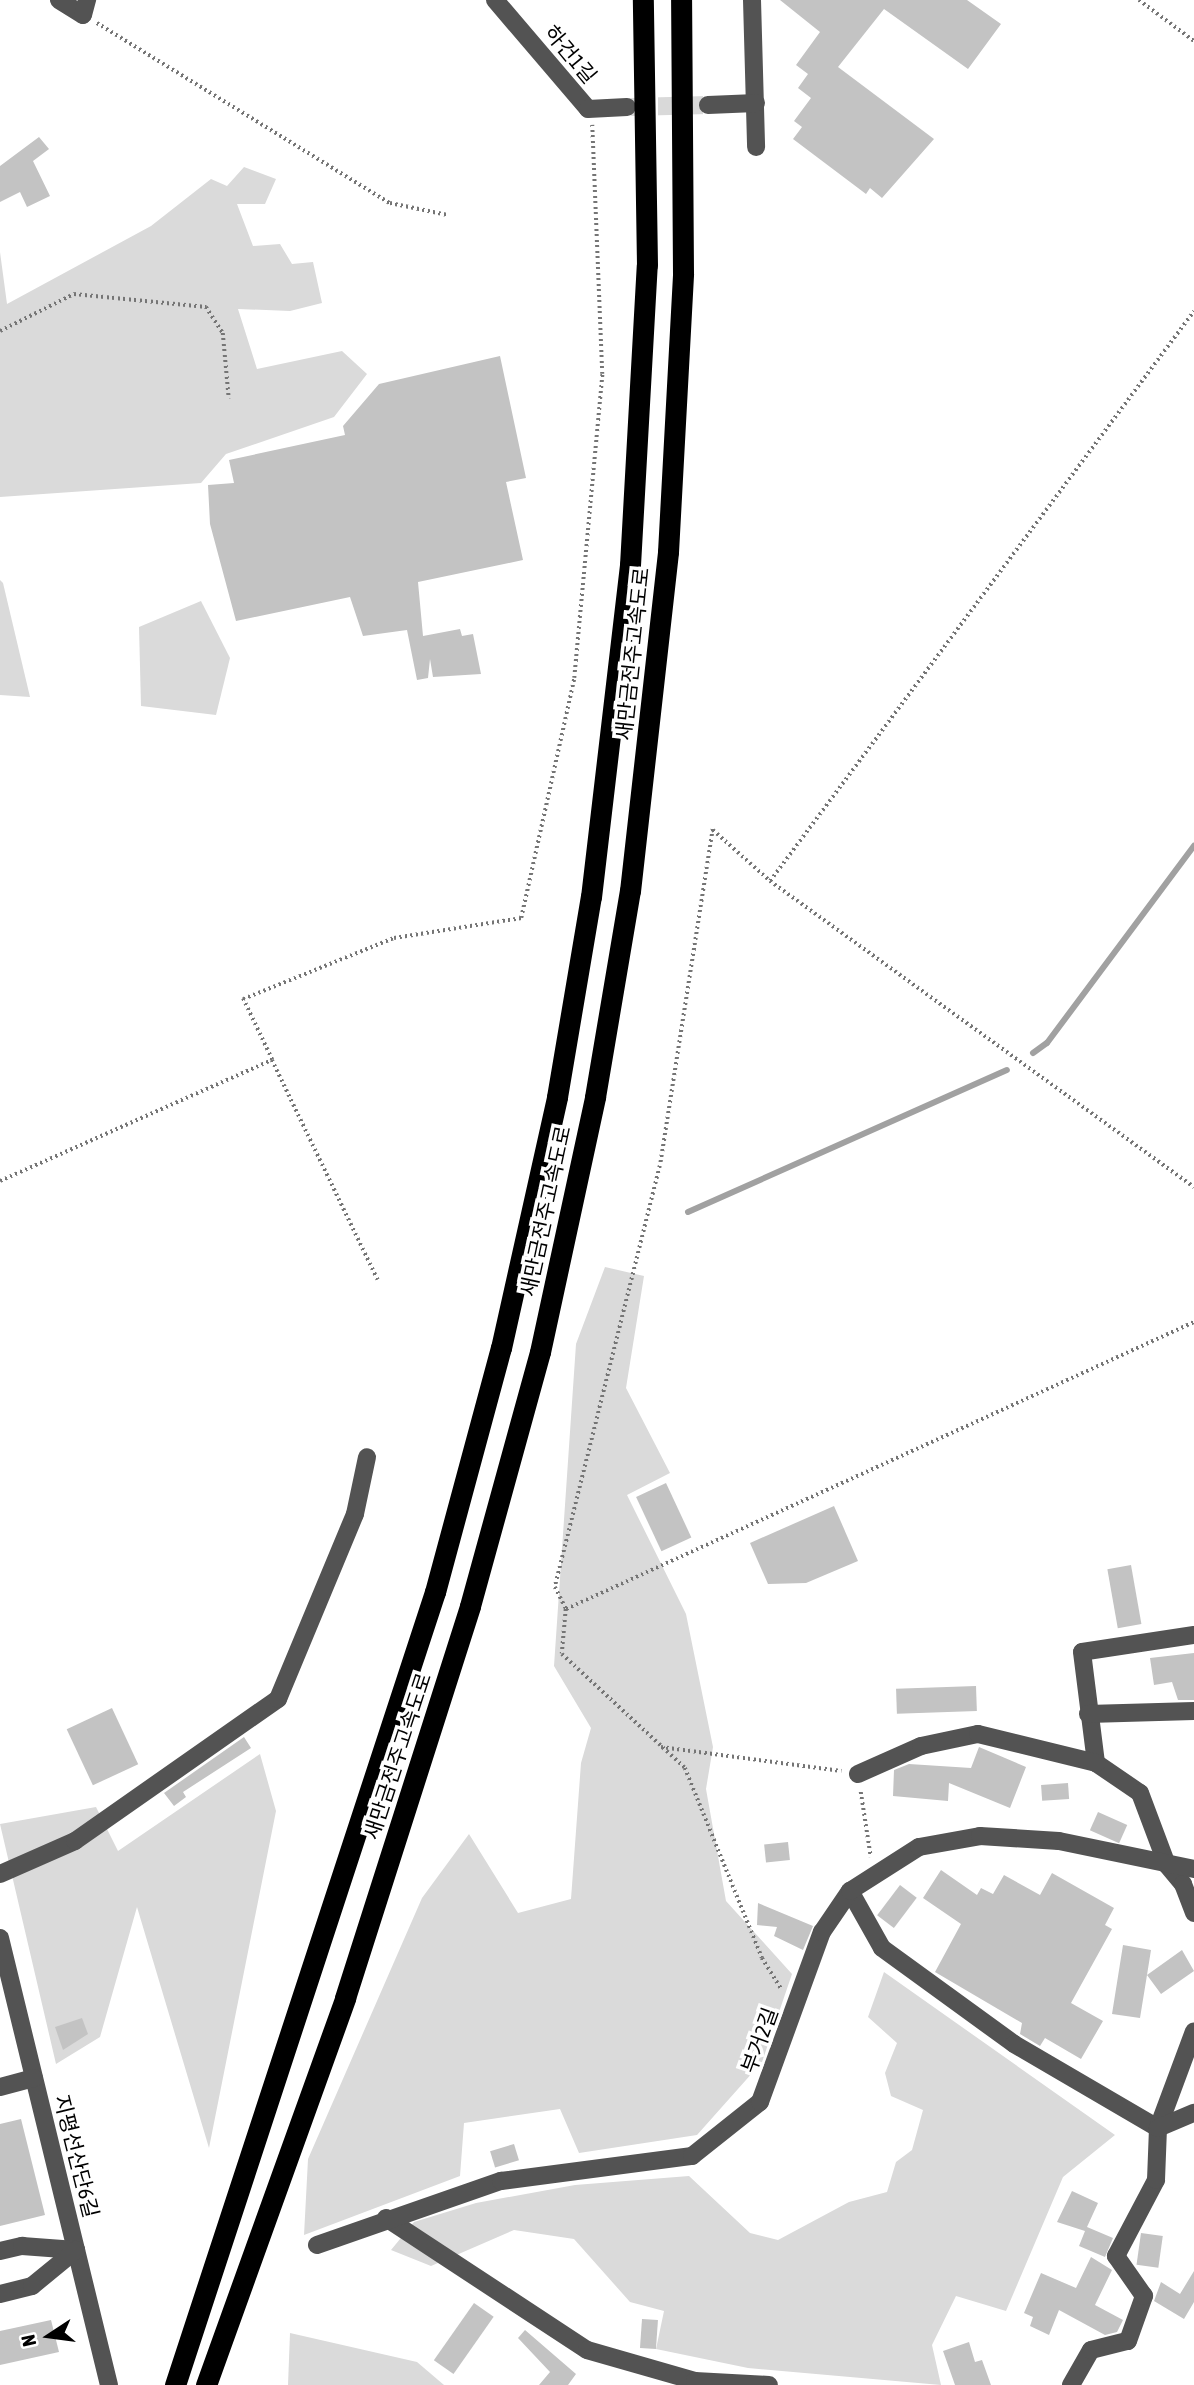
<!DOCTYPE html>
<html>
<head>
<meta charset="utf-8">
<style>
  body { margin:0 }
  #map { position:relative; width:1194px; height:2385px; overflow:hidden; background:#fff; font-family:"Asap Condensed","Noto Sans KR",sans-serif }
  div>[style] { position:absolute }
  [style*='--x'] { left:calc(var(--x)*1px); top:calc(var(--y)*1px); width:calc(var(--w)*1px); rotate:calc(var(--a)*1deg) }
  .green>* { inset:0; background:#dadada }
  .stream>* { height:6px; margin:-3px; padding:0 3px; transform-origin:3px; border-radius:3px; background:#a1a1a1 }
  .building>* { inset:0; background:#c3c3c3; transform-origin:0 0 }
  .minor-tunnel>* { height:18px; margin-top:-9px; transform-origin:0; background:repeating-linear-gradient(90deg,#d9d9d9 0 18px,transparent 0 27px) }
  .path>* { height:3.5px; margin-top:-1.75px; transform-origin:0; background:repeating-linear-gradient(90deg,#757575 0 2px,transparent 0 5.5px) }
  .minor>* { height:18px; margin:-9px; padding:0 9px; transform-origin:9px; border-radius:9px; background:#535353 }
  .highway>* { height:21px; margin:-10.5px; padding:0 10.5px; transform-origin:10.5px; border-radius:10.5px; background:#000 }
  span { translate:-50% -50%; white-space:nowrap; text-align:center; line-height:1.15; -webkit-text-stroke:7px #fff; paint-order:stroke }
  .street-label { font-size:21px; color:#000 }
  .north { position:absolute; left:14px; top:2301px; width:70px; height:70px; -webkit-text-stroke:5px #fff; paint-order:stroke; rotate:257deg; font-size:19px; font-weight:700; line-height:28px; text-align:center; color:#000 }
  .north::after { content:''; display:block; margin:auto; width:24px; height:32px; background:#000; clip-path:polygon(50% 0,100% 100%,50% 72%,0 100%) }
</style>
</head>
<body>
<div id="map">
  <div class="green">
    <div style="clip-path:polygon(244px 167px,276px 179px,265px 204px,237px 204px,253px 246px,280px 244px,292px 264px,313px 262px,322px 303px,290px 311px,238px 309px,257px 369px,342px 351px,367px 374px,334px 417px,226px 454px,201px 483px,0 497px,0 252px,7px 304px,151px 226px,211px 179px,227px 186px)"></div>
    <div style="clip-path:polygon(0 580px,3px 583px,30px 697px,0 695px)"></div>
    <div style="clip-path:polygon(201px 601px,230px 658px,216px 715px,141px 706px,139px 627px)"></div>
    <div style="clip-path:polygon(605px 1267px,644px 1276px,626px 1388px,670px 1473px,627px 1495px,686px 1614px,713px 1747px,706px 1789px,726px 1901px,792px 1974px,762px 2062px,697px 2135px,579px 2153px,560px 2109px,464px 2123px,460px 2176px,304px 2235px,308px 2159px,422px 1898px,469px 1834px,518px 1913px,571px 1899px,581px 1763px,591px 1728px,554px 1666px,576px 1344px)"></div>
    <div style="clip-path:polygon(260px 1754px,276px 1811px,209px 2148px,137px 1907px,100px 2037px,56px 2064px,0 1824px,96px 1807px,118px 1851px)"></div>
    <div style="clip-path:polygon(884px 1972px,1115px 2135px,1063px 2177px,1006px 2311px,956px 2296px,932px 2345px,941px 2385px,748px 2368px,656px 2349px,664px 2311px,630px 2302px,574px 2239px,514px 2230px,431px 2266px,391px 2250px,414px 2222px,476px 2203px,575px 2185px,689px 2176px,750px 2233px,778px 2240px,849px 2202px,887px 2192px,896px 2162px,912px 2150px,923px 2110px,891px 2096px,885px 2073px,897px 2043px,868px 2017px)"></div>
    <div style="clip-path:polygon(290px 2333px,417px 2362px,444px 2385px,288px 2385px)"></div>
  </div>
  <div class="stream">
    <div style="--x:1033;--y:1053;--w:17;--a:-36"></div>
    <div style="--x:1047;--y:1043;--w:246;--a:-53.3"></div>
    <div style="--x:688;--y:1212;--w:349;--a:-24"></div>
  </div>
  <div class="building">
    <div style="clip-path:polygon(780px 0,967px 0,1001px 24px,968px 69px,884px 9px,838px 67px,934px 139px,882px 198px,870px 188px,866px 194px,793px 139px,802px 127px,794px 121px,811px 98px,798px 88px,808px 74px,796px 65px,820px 32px)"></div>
    <div style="clip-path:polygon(39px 137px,49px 149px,33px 161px,50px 196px,27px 207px,20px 192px,0 202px,0 166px)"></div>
    <div style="clip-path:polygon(500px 356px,526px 478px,506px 482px,523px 560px,418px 582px,423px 636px,460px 629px,462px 636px,473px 634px,481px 674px,433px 677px,430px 659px,428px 678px,417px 680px,407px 630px,363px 636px,350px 597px,236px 621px,210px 524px,208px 485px,234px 483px,229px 460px,345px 435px,343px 426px,379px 384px)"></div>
    <div style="left:666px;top:1483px;width:60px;height:33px;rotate:65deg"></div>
    <div style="clip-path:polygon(834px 1506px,858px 1561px,806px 1583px,768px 1584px,750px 1543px)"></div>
    <div style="left:1131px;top:1565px;width:60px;height:24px;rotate:80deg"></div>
    <div style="clip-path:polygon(1194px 1653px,1194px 1700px,1178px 1700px,1172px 1682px,1154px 1685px,1150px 1658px)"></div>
    <div style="left:976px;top:1686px;width:25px;height:80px;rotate:88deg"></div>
    <div style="left:112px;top:1708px;width:62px;height:50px;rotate:65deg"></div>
    <div style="clip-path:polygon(244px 1737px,251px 1748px,183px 1792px,186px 1797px,174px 1806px,164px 1793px)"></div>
    <div style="clip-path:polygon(979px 1747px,1026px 1767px,1010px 1808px,949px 1783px,948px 1801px,893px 1796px,894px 1770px,909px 1764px,971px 1768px)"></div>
    <div style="left:1068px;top:1783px;width:16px;height:27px;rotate:86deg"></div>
    <div style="left:1098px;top:1812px;width:32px;height:20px;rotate:24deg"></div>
    <div style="left:788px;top:1842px;width:18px;height:24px;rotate:84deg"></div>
    <div style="clip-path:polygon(941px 1870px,977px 1895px,981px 1888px,993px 1894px,1004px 1875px,1040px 1895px,1052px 1873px,1114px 1908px,1105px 1925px,1112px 1929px,1071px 2003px,1103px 2021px,1081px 2059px,1045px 2038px,1040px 2046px,1020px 2034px,1022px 2023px,935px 1972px,961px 1924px,923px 1898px)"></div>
    <div style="left:900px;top:1885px;width:21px;height:38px;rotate:37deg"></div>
    <div style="clip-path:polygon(758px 1903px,813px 1926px,803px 1950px,774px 1936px,777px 1927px,757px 1925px)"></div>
    <div style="clip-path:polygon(1123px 1945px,1151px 1950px,1147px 1975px,1182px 1950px,1194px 1971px,1161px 1994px,1147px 1975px,1140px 2018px,1112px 2014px)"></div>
    <div style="clip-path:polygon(82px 2018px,88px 2034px,63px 2050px,55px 2027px)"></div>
    <div style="clip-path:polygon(21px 2119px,45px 2215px,0 2226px,0 2124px)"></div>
    <div style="left:514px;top:2144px;width:17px;height:25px;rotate:73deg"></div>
    <div style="clip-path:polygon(1072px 2191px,1098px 2203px,1087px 2227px,1113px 2238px,1105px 2257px,1079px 2246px,1085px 2231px,1057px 2222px)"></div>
    <div style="left:1141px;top:2233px;width:22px;height:32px;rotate:8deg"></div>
    <div style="clip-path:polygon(1091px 2257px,1112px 2270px,1095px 2305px,1123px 2320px,1117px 2332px,1105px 2335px,1059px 2310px,1049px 2335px,1030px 2326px,1033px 2317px,1024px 2313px,1041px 2273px,1076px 2288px)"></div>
    <div style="clip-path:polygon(1194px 2271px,1194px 2302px,1184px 2319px,1154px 2301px,1161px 2282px,1180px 2294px)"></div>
    <div style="left:474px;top:2303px;width:24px;height:70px;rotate:35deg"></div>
    <div style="left:642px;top:2319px;width:16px;height:29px;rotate:4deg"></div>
    <div style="clip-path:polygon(51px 2320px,59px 2352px,0 2365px,0 2331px)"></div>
    <div style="clip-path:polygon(525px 2330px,576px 2374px,568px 2385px,539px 2385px,550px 2372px,518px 2338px)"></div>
    <div style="clip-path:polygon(969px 2342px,975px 2362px,982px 2360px,991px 2385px,955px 2385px,943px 2351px)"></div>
  </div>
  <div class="minor-tunnel">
    <div style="--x:631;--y:107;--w:77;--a:-1.5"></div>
  </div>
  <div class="path">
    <div style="--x:1139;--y:0;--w:69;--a:36.7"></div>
    <div style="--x:97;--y:23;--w:344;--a:31.6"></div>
    <div style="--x:390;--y:203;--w:59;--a:11.7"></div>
    <div style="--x:0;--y:331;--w:83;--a:-26.6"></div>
    <div style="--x:74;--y:294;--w:133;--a:5.6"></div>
    <div style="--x:206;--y:307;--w:31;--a:57"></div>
    <div style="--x:223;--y:333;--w:66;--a:84.8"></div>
    <div style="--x:713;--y:829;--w:341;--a:98.9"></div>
    <div style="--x:660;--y:1166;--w:434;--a:104"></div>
    <div style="--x:555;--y:1587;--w:25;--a:63"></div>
    <div style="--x:566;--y:1609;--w:45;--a:95.1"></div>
    <div style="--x:562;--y:1654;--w:168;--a:42.8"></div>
    <div style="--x:685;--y:1768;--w:205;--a:67.9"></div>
    <div style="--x:762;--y:1958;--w:36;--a:58"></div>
    <div style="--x:713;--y:830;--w:76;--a:41.8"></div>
    <div style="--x:770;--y:881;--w:523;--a:35.82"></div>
    <div style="--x:770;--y:881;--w:710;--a:-53.36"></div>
    <div style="--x:272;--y:1060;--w:68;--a:-115.4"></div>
    <div style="--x:243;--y:999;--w:163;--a:-22"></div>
    <div style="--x:394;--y:938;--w:129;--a:-8.9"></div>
    <div style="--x:521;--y:918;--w:246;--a:-77.5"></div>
    <div style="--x:574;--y:678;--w:305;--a:-84.7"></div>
    <div style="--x:602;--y:374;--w:249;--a:-92.3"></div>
    <div style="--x:0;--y:1181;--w:298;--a:-24"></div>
    <div style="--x:272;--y:1060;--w:244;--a:64.3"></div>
    <div style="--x:566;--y:1609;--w:690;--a:-24.56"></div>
    <div style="--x:661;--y:1747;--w:182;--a:7.6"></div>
    <div style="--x:861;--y:1792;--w:66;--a:81.3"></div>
  </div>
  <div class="minor">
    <div style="--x:59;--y:0;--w:28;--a:32"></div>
    <div style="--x:83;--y:15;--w:16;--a:-75"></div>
    <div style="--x:495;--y:0;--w:143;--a:49.5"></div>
    <div style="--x:588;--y:109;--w:39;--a:-3"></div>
    <div style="--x:752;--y:0;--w:147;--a:88.4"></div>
    <div style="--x:708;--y:105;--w:48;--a:-2.4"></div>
    <div style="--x:1194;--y:1635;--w:113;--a:171.4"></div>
    <div style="--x:1082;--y:1652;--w:112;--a:82.8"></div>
    <div style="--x:1096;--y:1763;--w:53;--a:34.3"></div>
    <div style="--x:1140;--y:1793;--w:77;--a:69.4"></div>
    <div style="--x:1167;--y:1865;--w:25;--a:50"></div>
    <div style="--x:1183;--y:1884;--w:31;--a:69"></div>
    <div style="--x:1088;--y:1714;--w:106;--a:-1.6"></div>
    <div style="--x:858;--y:1774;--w:69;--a:-24"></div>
    <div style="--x:921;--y:1746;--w:58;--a:-11.9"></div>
    <div style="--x:978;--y:1734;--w:122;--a:13.8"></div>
    <div style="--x:0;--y:1874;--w:82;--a:-23.7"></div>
    <div style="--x:75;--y:1841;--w:248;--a:-35"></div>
    <div style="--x:278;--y:1699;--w:200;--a:-67.4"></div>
    <div style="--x:355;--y:1514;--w:58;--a:-78.1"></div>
    <div style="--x:850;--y:1891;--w:65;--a:60.7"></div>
    <div style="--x:882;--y:1948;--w:163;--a:36"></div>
    <div style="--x:1014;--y:2044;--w:167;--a:30.3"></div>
    <div style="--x:1158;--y:2128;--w:103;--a:-69.6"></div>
    <div style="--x:0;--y:1938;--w:460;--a:76.3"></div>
    <div style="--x:0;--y:2087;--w:35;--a:-15"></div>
    <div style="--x:386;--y:2218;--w:240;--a:33.3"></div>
    <div style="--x:587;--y:2350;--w:112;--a:16"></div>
    <div style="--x:695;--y:2381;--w:74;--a:3.1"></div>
    <div style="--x:317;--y:2245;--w:195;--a:-19.2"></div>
    <div style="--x:501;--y:2181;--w:193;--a:-7.5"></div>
    <div style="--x:692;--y:2156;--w:87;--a:-38.5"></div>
    <div style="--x:760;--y:2102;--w:181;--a:-70"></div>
    <div style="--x:822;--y:1932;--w:50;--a:-55.7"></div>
    <div style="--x:850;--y:1891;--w:82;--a:-32.5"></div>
    <div style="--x:919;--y:1847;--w:62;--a:-10.2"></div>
    <div style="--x:980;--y:1836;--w:79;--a:3.6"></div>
    <div style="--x:1059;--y:1841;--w:138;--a:11.7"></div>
    <div style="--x:0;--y:2251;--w:23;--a:-13"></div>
    <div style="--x:22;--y:2246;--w:54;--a:4.2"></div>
    <div style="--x:0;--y:2294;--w:33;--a:-14"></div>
    <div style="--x:32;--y:2286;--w:57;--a:-39.3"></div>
    <div style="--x:1071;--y:2385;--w:40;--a:-60.3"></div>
    <div style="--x:1091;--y:2350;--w:38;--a:-14"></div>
    <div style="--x:1128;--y:2341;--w:48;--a:-70.4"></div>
    <div style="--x:1144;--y:2296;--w:49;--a:-125"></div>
    <div style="--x:1116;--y:2256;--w:86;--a:-62.2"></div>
    <div style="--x:1156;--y:2180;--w:52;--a:-87.8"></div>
    <div style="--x:1158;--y:2128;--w:39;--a:-23"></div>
  </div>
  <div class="highway">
    <div style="--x:175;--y:2385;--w:835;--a:-71.85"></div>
    <div style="--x:435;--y:1592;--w:253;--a:-74.9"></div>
    <div style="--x:501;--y:1348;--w:257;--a:-77.4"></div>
    <div style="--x:557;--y:1097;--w:203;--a:-80.4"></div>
    <div style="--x:591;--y:897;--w:334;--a:-83.3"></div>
    <div style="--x:630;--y:565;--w:300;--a:-86.8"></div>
    <div style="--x:647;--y:265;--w:265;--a:-90.9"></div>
    <div style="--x:206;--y:2385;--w:411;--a:-70.2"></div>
    <div style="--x:345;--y:1998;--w:411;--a:-72.3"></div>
    <div style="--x:470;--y:1606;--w:263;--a:-74.6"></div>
    <div style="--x:540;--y:1352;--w:261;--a:-77.8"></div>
    <div style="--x:595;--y:1097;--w:209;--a:-80.4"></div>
    <div style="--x:630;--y:891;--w:341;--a:-83.6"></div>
    <div style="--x:668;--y:552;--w:279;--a:-86.9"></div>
    <div style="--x:683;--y:273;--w:273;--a:-90.4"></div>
  </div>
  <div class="street-label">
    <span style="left:571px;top:54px;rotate:50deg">하건1길</span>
    <span style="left:632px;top:654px;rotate:-84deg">새만금전주고속도로</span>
    <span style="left:545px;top:1211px;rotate:-78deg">새만금전주고속도로</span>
    <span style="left:397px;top:1756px;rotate:-72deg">새만금전주고속도로</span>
    <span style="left:759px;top:2040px;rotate:-70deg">부거2길</span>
    <span style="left:77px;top:2156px;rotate:76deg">지평선산단6길</span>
  </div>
  <div class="north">N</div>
</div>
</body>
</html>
